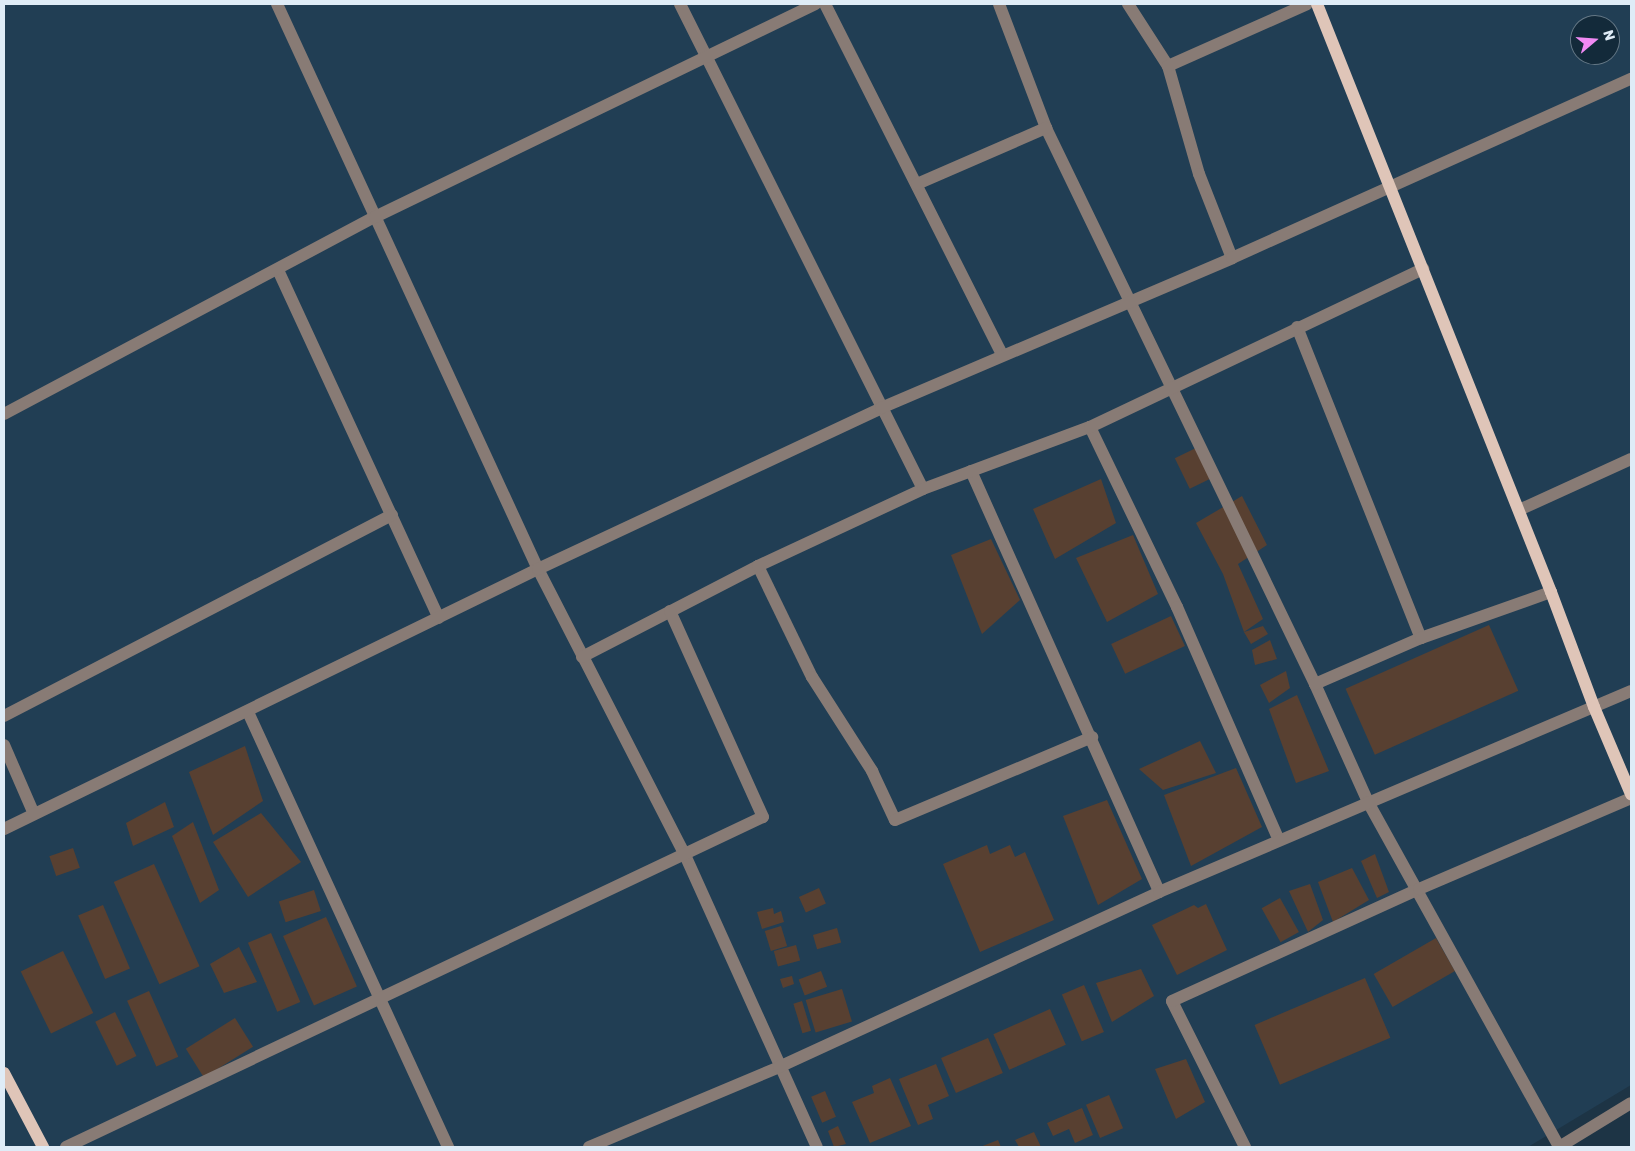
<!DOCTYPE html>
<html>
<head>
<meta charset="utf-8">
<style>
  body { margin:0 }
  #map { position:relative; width:1635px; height:1151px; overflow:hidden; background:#1d3445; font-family:Rubik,sans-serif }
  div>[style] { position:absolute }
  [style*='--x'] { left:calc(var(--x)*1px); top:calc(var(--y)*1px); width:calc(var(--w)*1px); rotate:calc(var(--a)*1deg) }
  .built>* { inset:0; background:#213e54 }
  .building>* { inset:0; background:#584031; transform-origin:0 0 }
  .minor>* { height:12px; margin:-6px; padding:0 6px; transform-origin:6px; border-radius:6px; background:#887b75 }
  .major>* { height:12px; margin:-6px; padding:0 6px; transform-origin:6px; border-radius:6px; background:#dfc5b8 }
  span { translate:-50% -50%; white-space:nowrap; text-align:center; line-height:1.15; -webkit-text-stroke:4.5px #132a3a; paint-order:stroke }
  .frame { position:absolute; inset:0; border:5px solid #dfecf7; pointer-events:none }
  .north { position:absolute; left:1570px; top:15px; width:50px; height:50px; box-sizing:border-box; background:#132a3a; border:1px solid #657886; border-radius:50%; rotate:72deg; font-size:14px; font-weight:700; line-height:20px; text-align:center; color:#dfecf7 }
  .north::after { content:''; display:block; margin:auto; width:18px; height:22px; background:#f18af4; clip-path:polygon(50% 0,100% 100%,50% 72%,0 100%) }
</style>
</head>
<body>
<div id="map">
  <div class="built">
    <div style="clip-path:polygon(evenodd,4px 4px,1631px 4px,1631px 1085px,1528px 1147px,4px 1147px,4px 4px,1580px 25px,1610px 25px,1610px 55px,1580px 55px,1580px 25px)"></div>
  </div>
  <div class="building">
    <div style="left:1200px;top:446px;width:34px;height:28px;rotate:64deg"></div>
    <div style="clip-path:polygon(1101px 479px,1116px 523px,1055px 559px,1033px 509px)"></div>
    <div style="clip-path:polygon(1242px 496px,1267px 545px,1238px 564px,1263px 619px,1244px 632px,1223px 574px,1196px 523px)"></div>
    <div style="clip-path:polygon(1133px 535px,1158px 594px,1107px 622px,1076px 558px)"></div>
    <div style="clip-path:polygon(991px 539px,1020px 600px,982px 634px,951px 555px)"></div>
    <div style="left:1171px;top:616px;width:33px;height:66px;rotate:65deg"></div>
    <div style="left:1489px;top:625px;width:72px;height:157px;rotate:66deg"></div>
    <div style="clip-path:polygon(1263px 626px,1268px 634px,1251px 644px,1244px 632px)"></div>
    <div style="clip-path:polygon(1270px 640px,1277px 659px,1255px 665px,1252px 650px)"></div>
    <div style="clip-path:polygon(1286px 671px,1290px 688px,1269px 703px,1260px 685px)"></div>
    <div style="clip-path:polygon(1297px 695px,1329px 771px,1296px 783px,1269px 709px)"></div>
    <div style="clip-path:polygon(1200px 741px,1216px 773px,1163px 790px,1139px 769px)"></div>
    <div style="clip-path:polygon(245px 746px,263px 801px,213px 835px,189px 772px)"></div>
    <div style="clip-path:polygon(1236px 768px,1262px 827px,1191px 866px,1164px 795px)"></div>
    <div style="clip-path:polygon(1107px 800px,1142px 879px,1098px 905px,1063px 816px)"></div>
    <div style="clip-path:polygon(165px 802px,174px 827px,133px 846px,126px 823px)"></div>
    <div style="clip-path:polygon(261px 813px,301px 862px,248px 897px,213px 842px)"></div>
    <div style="clip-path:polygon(193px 822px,219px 890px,200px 903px,172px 836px)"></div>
    <div style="clip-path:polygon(987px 845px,990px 854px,1010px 845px,1015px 857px,1025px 852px,1054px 920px,980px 952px,943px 864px)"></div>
    <div style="left:73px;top:848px;width:21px;height:25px;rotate:71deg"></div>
    <div style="clip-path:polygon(1375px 854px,1389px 892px,1377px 898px,1361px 861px)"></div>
    <div style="left:154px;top:864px;width:112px;height:44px;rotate:66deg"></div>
    <div style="clip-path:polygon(1352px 868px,1369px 900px,1333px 922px,1318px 882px)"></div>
    <div style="clip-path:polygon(1310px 884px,1323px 920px,1308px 932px,1289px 891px)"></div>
    <div style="left:819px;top:888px;width:17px;height:22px;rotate:66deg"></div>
    <div style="left:314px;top:890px;width:22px;height:37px;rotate:72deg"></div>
    <div style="left:1280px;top:898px;width:39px;height:21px;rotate:61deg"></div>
    <div style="clip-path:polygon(1206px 904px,1227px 950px,1177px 975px,1152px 925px,1194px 905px,1198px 908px)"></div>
    <div style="left:103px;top:905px;width:69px;height:27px;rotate:67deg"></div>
    <div style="clip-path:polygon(773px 908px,774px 914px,781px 911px,784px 922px,762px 929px,757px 912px)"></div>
    <div style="left:326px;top:917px;width:76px;height:47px;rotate:66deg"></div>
    <div style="left:781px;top:926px;width:21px;height:17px;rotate:73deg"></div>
    <div style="left:837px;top:928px;width:15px;height:25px;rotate:74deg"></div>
    <div style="left:271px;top:933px;width:75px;height:25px;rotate:67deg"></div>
    <div style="left:1436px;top:938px;width:38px;height:72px;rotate:60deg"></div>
    <div style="left:796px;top:945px;width:16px;height:23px;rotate:75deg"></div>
    <div style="clip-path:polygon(239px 947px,257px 982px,224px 993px,210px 964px)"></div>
    <div style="left:63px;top:951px;width:69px;height:47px;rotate:64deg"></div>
    <div style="clip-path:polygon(1141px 969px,1154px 996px,1112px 1022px,1096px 983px)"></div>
    <div style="left:821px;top:971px;width:17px;height:24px;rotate:69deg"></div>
    <div style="clip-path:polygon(792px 976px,794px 984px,783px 988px,780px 979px)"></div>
    <div style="left:1365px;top:978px;width:65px;height:120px;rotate:67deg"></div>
    <div style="left:1084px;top:985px;width:51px;height:24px;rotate:67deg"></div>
    <div style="left:842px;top:989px;width:34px;height:38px;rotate:73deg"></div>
    <div style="left:149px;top:991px;width:72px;height:24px;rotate:66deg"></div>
    <div style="left:802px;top:1001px;width:31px;height:9px;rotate:73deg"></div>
    <div style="left:1050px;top:1009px;width:39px;height:62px;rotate:66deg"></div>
    <div style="left:115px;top:1012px;width:49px;height:22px;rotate:64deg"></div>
    <div style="left:235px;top:1018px;width:34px;height:58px;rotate:58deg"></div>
    <div style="left:988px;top:1038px;width:38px;height:51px;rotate:67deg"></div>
    <div style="clip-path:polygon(1186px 1059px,1205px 1102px,1176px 1119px,1155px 1069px)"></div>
    <div style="clip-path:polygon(936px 1064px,949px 1096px,928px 1105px,933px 1119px,918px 1125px,899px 1079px)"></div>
    <div style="clip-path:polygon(890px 1078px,911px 1126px,870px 1143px,852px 1102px,874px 1093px,872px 1086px)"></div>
    <div style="left:825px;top:1091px;width:28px;height:15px;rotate:67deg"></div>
    <div style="left:1109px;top:1095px;width:36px;height:25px;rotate:67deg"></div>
    <div style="clip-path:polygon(1082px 1108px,1093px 1135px,1075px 1143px,1069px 1129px,1053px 1136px,1047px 1123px)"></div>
    <div style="clip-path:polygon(838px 1126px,846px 1144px,834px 1147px,828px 1131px)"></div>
    <div style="clip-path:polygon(1034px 1132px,1041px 1147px,1019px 1147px,1015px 1140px)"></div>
    <div style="clip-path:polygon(998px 1140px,1001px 1147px,980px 1147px)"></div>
  </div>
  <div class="minor">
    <div style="--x:277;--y:4;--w:622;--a:65.21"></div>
    <div style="--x:538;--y:569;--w:322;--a:62.8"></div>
    <div style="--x:685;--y:855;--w:320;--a:65.7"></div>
    <div style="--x:680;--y:4;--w:542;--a:63.39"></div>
    <div style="--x:825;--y:4;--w:393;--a:63.2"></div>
    <div style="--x:999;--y:4;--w:133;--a:69.2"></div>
    <div style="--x:1046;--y:128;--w:618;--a:64.18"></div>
    <div style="--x:1315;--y:684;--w:129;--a:65.8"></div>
    <div style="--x:1368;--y:802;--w:394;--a:61"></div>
    <div style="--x:1128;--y:4;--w:74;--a:57.2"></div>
    <div style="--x:1168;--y:66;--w:112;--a:74"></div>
    <div style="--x:1199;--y:174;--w:90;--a:68.6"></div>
    <div style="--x:1168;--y:66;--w:152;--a:-24"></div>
    <div style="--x:917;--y:184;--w:141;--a:-23.5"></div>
    <div style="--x:278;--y:270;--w:383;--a:65.2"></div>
    <div style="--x:1297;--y:327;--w:335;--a:68.3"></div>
    <div style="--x:4;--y:414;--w:420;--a:-28"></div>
    <div style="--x:375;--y:217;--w:489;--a:-25.8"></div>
    <div style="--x:1090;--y:427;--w:200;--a:64.2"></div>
    <div style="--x:1177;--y:607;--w:254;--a:66.4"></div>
    <div style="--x:971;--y:471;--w:461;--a:65.9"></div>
    <div style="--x:1519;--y:510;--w:123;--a:-24.5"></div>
    <div style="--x:758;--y:566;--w:123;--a:64.1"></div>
    <div style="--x:812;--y:677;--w:112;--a:57.4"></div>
    <div style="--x:872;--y:771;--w:54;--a:64.9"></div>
    <div style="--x:895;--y:820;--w:214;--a:-22.8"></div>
    <div style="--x:582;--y:657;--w:198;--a:-27.3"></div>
    <div style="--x:758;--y:566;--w:182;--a:-25"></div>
    <div style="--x:923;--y:489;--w:178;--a:-20.4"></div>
    <div style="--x:1090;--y:427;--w:369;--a:-25.4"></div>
    <div style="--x:1315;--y:684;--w:116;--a:-23.5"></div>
    <div style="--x:1421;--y:638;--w:138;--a:-19.5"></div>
    <div style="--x:248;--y:712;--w:479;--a:65.3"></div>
    <div style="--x:4;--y:716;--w:437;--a:-27.4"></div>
    <div style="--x:4;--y:745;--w:75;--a:66.5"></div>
    <div style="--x:4;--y:829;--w:594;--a:-25.96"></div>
    <div style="--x:538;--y:569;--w:379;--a:-25.1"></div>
    <div style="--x:881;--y:408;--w:382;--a:-23.1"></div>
    <div style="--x:1232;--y:258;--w:437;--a:-24.2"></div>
    <div style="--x:66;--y:1147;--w:771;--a:-25.34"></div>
    <div style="--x:763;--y:817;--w:226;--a:-114.3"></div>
    <div style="--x:589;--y:1147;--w:206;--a:-22.8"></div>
    <div style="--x:779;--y:1067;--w:418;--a:-24.7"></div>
    <div style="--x:1159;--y:892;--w:513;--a:-23.07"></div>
    <div style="--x:1245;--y:1147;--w:163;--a:-116.6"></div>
    <div style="--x:1172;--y:1001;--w:271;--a:-24.4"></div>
    <div style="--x:1419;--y:889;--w:231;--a:-23.2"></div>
    <div style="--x:1559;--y:1147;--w:84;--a:-31.4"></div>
  </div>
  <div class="major">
    <div style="--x:1317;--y:4;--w:633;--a:68.3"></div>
    <div style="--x:1551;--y:592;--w:123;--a:69.5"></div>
    <div style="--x:1594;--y:707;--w:95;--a:67"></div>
    <div style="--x:4;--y:1073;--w:84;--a:62.2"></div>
  </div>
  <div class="frame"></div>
  <div class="north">N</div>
</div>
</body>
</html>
